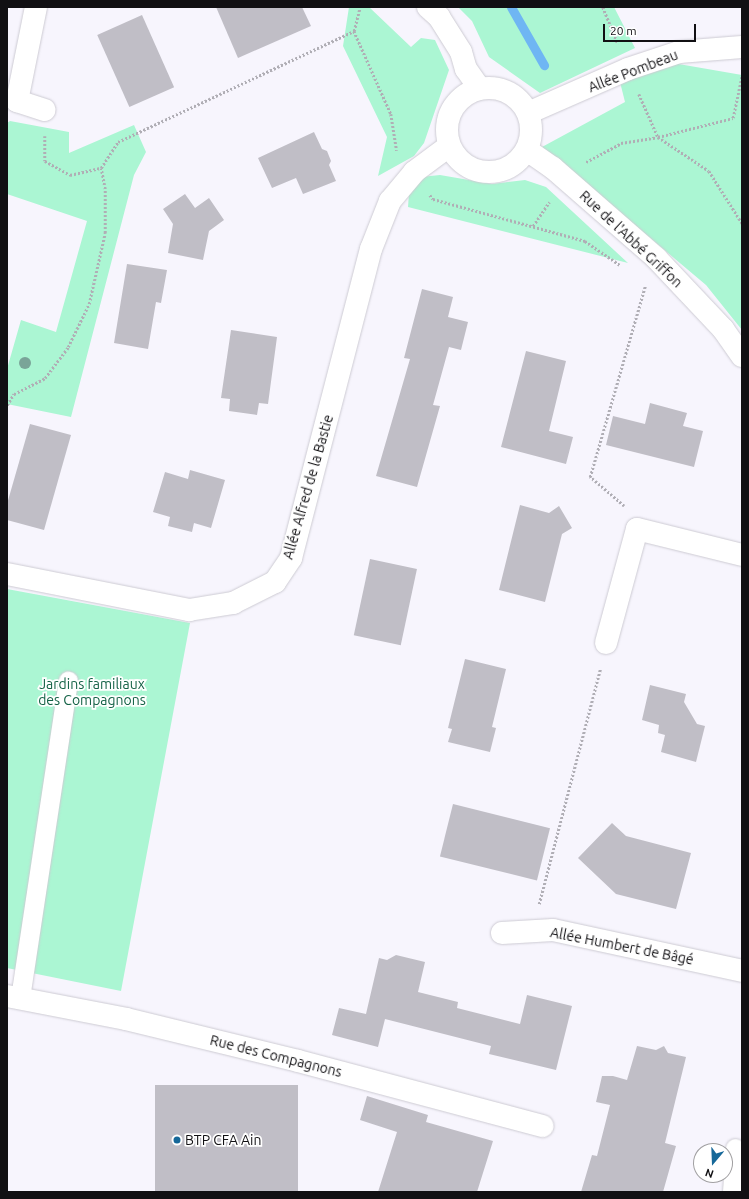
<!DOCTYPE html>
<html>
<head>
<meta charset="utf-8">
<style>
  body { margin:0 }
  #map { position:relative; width:749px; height:1199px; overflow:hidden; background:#f7f5fd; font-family:Ubuntu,sans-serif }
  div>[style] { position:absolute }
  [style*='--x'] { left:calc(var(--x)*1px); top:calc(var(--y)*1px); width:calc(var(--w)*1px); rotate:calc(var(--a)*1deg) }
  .green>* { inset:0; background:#abf6d3 }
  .stream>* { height:9px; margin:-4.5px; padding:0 4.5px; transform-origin:4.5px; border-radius:4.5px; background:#6fb6f3 }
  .building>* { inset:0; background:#c0bec6; transform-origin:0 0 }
  .path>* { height:2.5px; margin-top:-1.25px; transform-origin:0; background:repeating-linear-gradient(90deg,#b0aeb5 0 2px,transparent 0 4px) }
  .roads { filter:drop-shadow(0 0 1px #cdcbd3) drop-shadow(0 0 1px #cdcbd3) }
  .service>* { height:19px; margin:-9.5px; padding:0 9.5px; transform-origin:9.5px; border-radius:9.5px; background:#fff }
  .minor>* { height:22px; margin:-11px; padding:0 11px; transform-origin:11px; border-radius:11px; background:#fff }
  .minor>.ring { margin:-11px; padding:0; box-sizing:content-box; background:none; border:22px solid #fff; border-radius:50% }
  .trees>* { width:12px; height:12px; margin:-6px; border-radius:50%; background:#7aa498 }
  .dots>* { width:11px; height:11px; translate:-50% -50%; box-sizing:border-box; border:2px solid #fff; border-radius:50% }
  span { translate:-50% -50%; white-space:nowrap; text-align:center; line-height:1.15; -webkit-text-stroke:3.5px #fff; paint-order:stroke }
  .street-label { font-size:14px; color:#111013 }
  .park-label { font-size:14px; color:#146246 }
  .poi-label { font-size:14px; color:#111013 }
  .left { translate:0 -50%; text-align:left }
  .frame { position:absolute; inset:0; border:8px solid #111013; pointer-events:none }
  .north { position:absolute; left:693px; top:1143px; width:40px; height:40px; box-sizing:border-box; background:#fff; border:1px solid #a09fa1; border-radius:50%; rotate:199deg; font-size:11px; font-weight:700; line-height:16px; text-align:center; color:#111013 }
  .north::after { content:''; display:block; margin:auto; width:14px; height:18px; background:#166899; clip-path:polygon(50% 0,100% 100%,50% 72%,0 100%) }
  .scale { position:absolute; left:603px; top:24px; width:93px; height:18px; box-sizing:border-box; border:2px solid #111013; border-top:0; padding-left:5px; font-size:12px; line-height:14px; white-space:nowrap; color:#111013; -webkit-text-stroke:3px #fff; paint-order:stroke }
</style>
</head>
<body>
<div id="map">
  <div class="green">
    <div style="clip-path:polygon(349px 7px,369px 7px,411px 47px,421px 38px,435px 40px,449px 70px,424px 143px,414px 156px,378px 176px,387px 137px,343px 46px)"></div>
    <div style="clip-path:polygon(458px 7px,614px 7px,635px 48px,540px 93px,489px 57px,472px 21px)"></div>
    <div style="clip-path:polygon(667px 62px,742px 75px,742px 330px,706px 285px,542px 147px,625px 102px,620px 82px)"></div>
    <div style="clip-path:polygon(10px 121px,69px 132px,69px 153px,134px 125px,146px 152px,134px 175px,71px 417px,7px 404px,7px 369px,21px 320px,56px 332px,87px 221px,7px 194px,7px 123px)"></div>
    <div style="clip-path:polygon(440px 175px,492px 184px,525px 180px,546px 187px,628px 263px,408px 207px,409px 193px,421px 177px)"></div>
    <div style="clip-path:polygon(7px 589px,190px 623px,121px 991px,7px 968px)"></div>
  </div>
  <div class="stream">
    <div style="--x:511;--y:7;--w:67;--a:60.4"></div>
  </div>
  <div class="building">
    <div style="clip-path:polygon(216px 7px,302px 7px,311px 26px,238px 58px)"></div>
    <div style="left:142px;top:15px;width:79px;height:49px;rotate:66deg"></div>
    <div style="clip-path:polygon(314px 132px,322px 149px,327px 151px,331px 161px,329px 165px,336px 181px,303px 194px,296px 178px,272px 188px,258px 158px)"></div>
    <div style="clip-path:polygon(185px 194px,195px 208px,209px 198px,224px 220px,209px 231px,203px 260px,168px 253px,173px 224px,163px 209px)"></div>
    <div style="clip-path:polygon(127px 264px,167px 270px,161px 303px,156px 302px,148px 349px,114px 343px)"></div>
    <div style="clip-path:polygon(422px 289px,453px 297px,448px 317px,468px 322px,461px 350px,449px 347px,433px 405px,440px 406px,417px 487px,376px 476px,410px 359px,404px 358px)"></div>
    <div style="clip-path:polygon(231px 330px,277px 337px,268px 404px,259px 403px,257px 415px,229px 411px,230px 399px,221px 398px)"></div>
    <div style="clip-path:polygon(526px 351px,566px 361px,549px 431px,573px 437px,566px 464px,501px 447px)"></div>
    <div style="clip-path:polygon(650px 403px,687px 413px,683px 426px,703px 431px,694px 467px,606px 445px,613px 416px,645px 424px)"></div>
    <div style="clip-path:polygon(30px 424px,71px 435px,44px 530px,7px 520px,7px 504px)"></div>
    <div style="clip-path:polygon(190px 470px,225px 480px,211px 528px,194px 523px,192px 532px,168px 526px,170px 517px,153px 512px,165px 472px,188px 479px)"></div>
    <div style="clip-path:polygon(520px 505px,549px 513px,559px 506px,572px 528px,562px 534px,545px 602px,499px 590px)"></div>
    <div style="left:370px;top:559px;width:48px;height:78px;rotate:12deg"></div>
    <div style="clip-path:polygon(465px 659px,506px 669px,492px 727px,496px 728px,490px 752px,448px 742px,452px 729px,448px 728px)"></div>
    <div style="clip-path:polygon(650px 685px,686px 694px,684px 702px,697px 724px,705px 726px,696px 762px,661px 752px,665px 735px,658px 733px,659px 725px,642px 720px)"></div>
    <div style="left:453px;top:804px;width:100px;height:54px;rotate:14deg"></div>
    <div style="clip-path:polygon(612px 823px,626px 836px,691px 853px,676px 909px,616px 894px,578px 858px)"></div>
    <div style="clip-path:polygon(396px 955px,425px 962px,418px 992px,458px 1002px,457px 1008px,520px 1024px,527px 995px,572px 1006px,556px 1070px,489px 1054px,491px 1046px,385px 1019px,378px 1047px,332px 1035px,339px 1008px,366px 1014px,379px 958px,387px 960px)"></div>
    <div style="clip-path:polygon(637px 1046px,656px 1050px,664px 1046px,668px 1053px,686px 1057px,665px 1143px,676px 1146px,663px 1192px,581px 1192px,592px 1155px,597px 1156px,610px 1105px,596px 1102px,602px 1076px,613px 1076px,627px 1080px)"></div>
    <div style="left:155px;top:1085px;width:143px;height:107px"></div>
    <div style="clip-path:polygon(367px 1096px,428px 1115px,426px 1122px,493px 1141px,477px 1192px,378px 1192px,397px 1132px,360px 1120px)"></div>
  </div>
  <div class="path">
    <div style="--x:603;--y:7;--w:40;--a:68"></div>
    <div style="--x:354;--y:31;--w:25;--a:-76"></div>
    <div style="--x:639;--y:94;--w:47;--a:66.2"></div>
    <div style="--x:658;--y:137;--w:61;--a:33.7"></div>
    <div style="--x:709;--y:171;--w:62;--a:57.6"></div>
    <div style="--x:45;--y:136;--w:25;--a:90"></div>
    <div style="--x:45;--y:161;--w:29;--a:29"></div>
    <div style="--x:70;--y:175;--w:32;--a:-13"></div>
    <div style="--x:586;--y:162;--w:40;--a:-28"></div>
    <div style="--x:621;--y:143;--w:37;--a:-9"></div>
    <div style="--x:658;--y:137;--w:77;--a:-14.2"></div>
    <div style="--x:733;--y:118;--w:44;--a:-78.2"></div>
    <div style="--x:430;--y:195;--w:5;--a:53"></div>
    <div style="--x:433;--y:199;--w:158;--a:15.4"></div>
    <div style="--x:585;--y:241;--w:42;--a:34.4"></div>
    <div style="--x:533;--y:226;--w:29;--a:-56"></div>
    <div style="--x:7;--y:405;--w:13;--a:-58"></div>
    <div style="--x:14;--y:394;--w:35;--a:-27"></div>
    <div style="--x:45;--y:378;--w:39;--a:-53"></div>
    <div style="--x:68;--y:347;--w:48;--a:-64"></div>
    <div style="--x:89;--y:304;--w:73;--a:-77.3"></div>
    <div style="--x:105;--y:233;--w:44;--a:-90"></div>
    <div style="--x:105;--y:189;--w:21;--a:-101"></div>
    <div style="--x:101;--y:168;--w:31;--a:-57"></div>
    <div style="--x:118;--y:142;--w:261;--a:-25.2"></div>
    <div style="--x:354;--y:31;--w:91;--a:66"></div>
    <div style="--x:391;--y:114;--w:37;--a:81"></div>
    <div style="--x:624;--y:506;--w:45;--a:-139.5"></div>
    <div style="--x:590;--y:477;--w:199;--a:-73.9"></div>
    <div style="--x:539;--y:904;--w:243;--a:-75.4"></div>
  </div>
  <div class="roads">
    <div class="service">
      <div style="--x:20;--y:998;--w:321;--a:-81.4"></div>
      <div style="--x:732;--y:1192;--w:44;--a:-86.1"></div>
    </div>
    <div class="minor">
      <div style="--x:36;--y:7;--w:96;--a:101.4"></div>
      <div style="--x:17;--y:101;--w:29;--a:18"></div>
      <div style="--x:428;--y:7;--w:15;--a:42"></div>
      <div style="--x:439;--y:17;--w:41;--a:57.8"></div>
      <div style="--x:461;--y:52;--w:18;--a:74"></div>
      <div style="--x:466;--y:69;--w:24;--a:55"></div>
      <div class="ring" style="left:447px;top:88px;width:62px;height:62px"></div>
      <div style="--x:528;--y:113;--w:109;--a:-23.7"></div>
      <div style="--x:628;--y:69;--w:54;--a:-18.4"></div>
      <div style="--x:679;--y:52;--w:63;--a:-4.5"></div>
      <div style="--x:527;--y:150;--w:32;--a:35"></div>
      <div style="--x:553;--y:168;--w:137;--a:41.1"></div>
      <div style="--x:656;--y:258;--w:98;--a:46.7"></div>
      <div style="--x:723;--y:329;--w:33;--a:55"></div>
      <div style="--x:7;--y:574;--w:186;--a:11.2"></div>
      <div style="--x:189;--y:610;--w:45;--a:-9"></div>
      <div style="--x:233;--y:603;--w:47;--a:-26.6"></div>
      <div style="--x:275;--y:582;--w:29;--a:-56"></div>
      <div style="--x:291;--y:558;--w:319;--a:-75.5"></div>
      <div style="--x:371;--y:249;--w:52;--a:-68.4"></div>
      <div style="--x:390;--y:201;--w:38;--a:-50"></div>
      <div style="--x:414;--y:172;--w:44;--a:-36.6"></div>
      <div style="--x:606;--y:643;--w:118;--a:-74.8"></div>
      <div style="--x:637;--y:529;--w:108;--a:13.9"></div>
      <div style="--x:502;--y:933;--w:51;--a:-3.4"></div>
      <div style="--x:553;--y:930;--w:193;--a:12.2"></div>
      <div style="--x:7;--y:996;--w:121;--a:10.9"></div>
      <div style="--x:126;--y:1019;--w:177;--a:13.7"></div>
      <div style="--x:298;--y:1061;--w:253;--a:14.9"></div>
    </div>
  </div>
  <div class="trees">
    <div style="left:25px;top:363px"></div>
  </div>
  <div class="dots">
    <div style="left:177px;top:1140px;background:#166899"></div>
  </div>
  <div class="street-label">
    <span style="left:633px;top:71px;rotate:-21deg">Allée Pombeau</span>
    <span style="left:631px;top:239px;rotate:43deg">Rue de l'Abbé Griffon</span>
    <span style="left:308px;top:487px;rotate:-74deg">Allée Alfred de la Bastie</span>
    <span style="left:622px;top:946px;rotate:11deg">Allée Humbert de Bâgé</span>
    <span style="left:276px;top:1056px;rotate:14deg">Rue des Compagnons</span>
  </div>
  <div class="park-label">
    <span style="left:92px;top:692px">Jardins familiaux<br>des Compagnons</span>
  </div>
  <div class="poi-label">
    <span class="left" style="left:185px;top:1140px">BTP CFA Ain</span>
  </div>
  <div class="frame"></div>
  <div class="north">N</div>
  <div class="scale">20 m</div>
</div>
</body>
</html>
